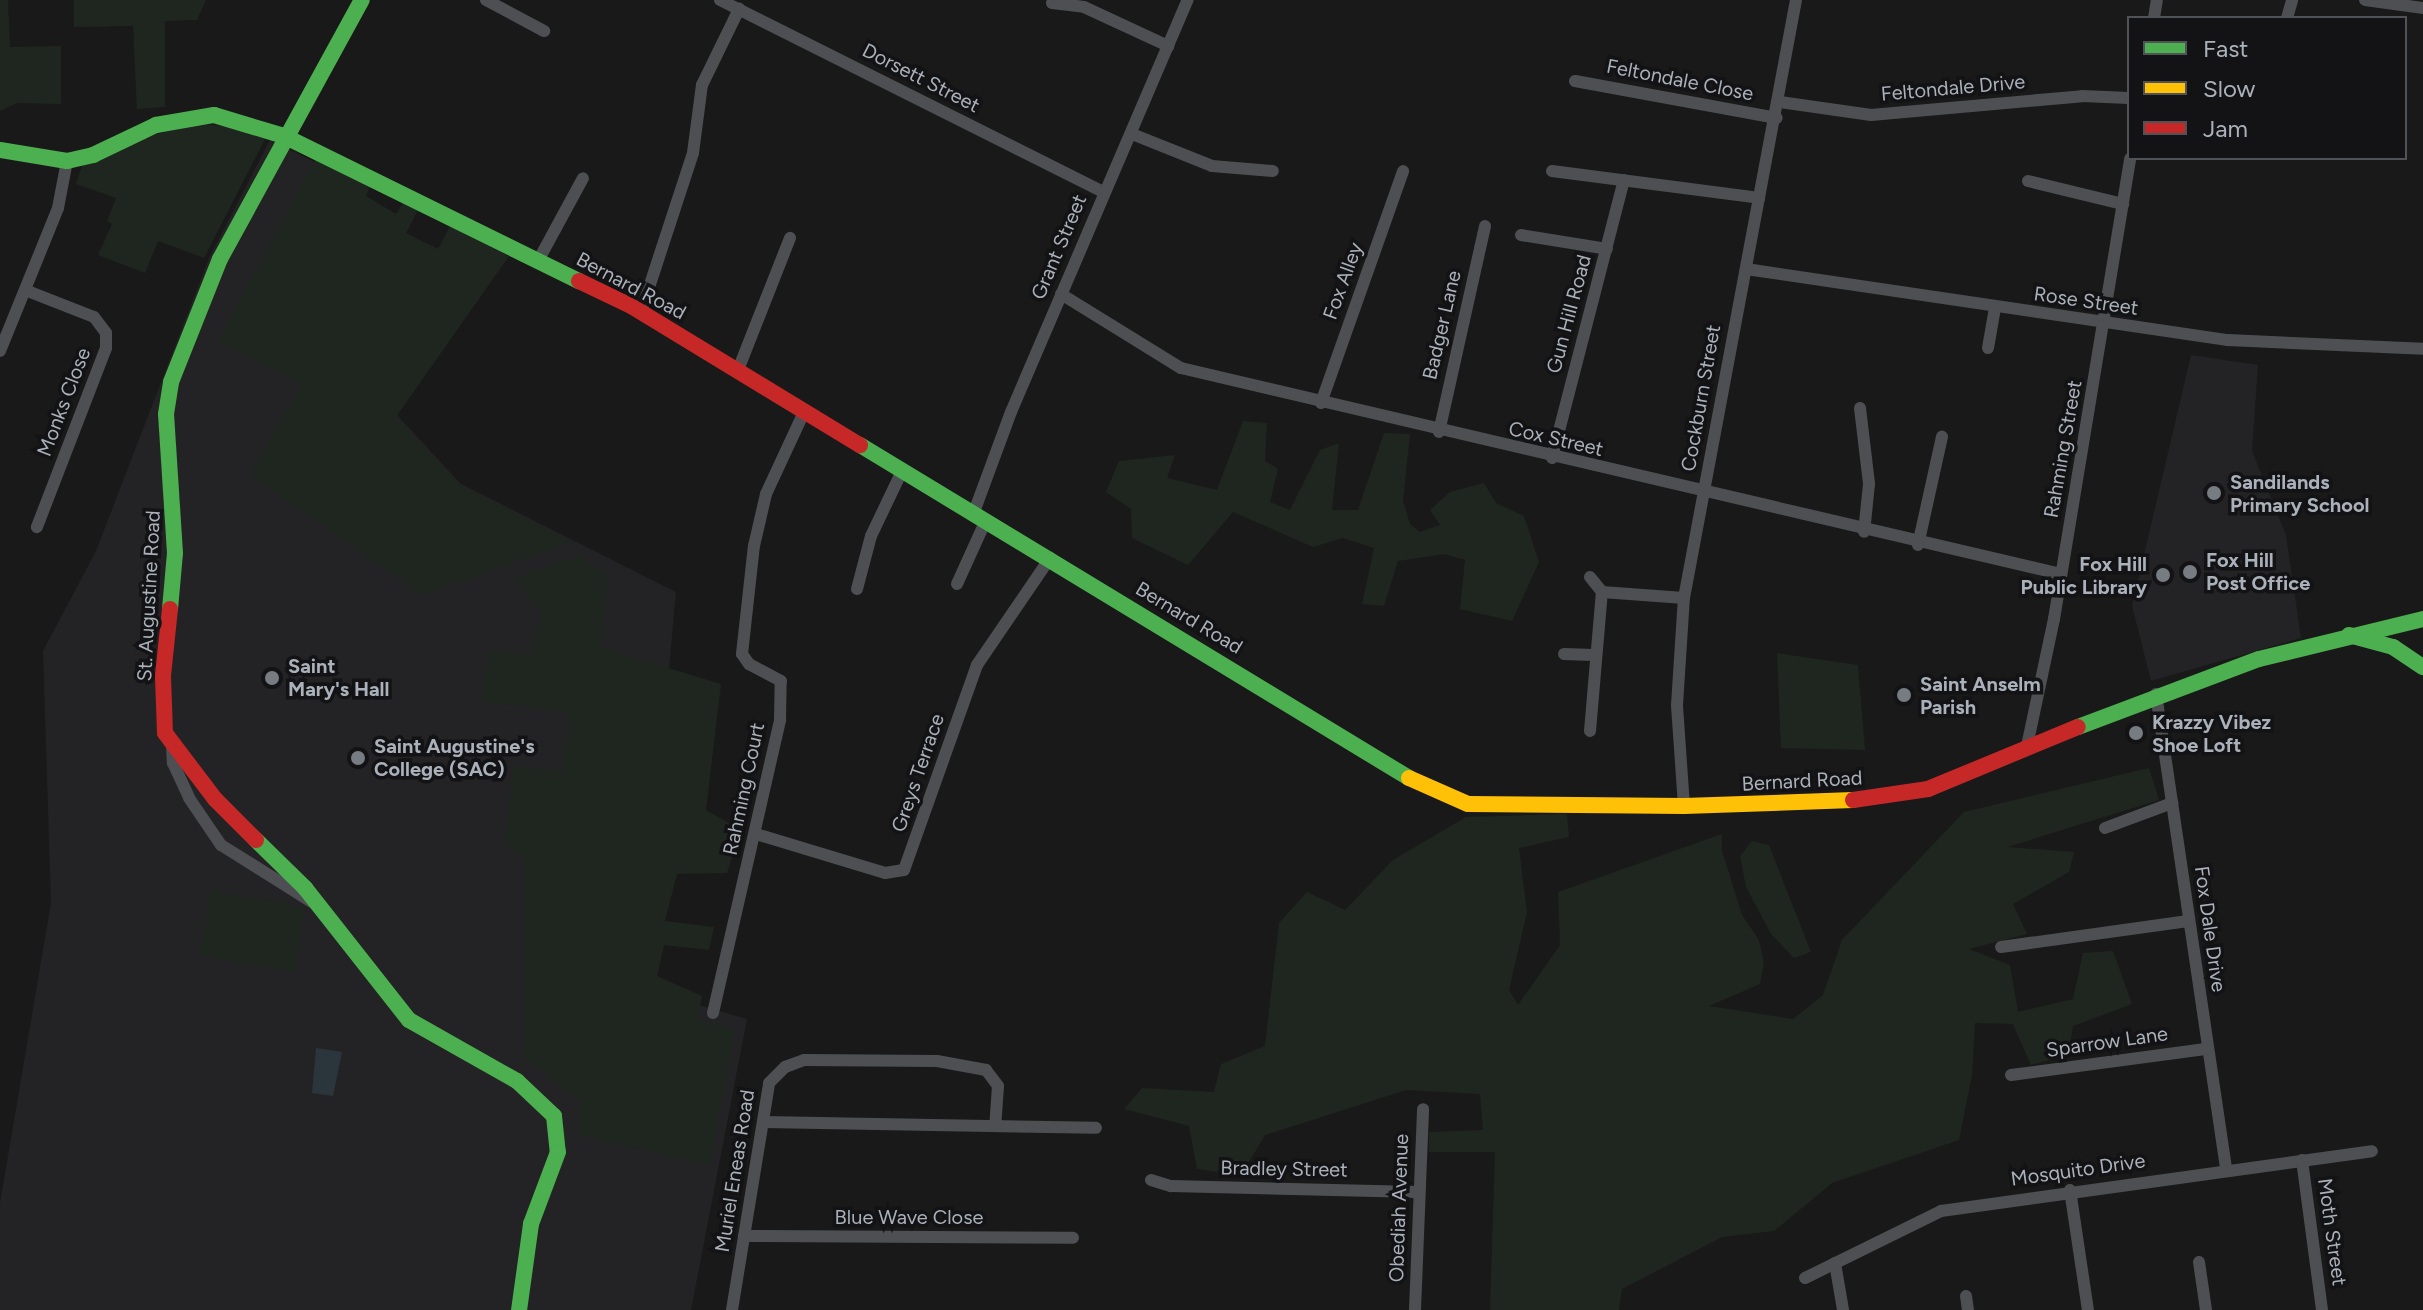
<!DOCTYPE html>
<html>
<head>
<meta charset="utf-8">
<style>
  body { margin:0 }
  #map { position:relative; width:2423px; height:1310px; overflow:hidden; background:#191919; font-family:Figtree,sans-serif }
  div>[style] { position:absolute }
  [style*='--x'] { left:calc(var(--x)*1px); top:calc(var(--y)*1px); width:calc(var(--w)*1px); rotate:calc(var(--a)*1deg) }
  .built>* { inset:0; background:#232325 }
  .green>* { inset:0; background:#1f261f; transform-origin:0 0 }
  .water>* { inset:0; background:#2b363c }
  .street>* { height:12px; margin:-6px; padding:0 6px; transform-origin:6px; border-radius:6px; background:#4d4f52 }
  .fast>* { height:16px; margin:-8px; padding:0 8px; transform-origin:8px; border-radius:8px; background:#4caf50 }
  .slow>* { height:16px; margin:-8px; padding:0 8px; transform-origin:8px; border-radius:8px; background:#ffc107 }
  .jam>* { height:16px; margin:-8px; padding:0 8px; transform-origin:8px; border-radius:8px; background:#c62828 }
  .dots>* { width:22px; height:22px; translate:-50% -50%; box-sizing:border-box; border:4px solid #131315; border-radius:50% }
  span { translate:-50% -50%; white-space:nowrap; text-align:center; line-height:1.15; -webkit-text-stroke:7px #131315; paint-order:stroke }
  .street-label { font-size:20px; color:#aab1ba }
  .poi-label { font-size:20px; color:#aab1ba; font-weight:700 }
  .left { translate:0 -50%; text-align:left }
  .right { translate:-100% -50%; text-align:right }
  .legend { position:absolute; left:2127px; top:16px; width:280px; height:144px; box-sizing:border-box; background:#131315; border:2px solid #4f5257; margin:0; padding:10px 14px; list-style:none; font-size:24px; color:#aab1ba }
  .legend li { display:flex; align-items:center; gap:16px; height:40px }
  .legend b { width:40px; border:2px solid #4f5257 }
</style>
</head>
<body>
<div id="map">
  <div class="built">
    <div style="clip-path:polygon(270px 140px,347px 178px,264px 348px,397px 415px,461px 484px,676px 592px,640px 988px,747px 1019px,691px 1310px,0 1310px,0 1203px,51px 903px,43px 651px,96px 551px,209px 258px)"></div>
    <div style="clip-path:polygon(2191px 355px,2258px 365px,2252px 451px,2286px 535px,2301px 638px,2151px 681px,2132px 606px)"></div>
  </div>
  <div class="green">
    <div style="clip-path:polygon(0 0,8px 0,10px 47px,61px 46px,61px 104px,17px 103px,0 111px)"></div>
    <div style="clip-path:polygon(74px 0,206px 0,197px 20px,165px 21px,165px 107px,137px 109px,133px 26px,74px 27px)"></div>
    <div style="clip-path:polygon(202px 124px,233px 127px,265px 139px,204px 258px,158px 241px,145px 273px,98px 255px,112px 224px,107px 221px,116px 198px,76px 184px,82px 166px,157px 134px)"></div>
    <div style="clip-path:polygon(316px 158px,370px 186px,366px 196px,396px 214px,403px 203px,418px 210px,406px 233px,438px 249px,450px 226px,509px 256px,396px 417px,459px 484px,572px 542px,422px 595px,250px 474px,302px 385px,218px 342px)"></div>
    <div style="clip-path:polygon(1243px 421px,1267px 423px,1265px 461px,1278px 469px,1270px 502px,1290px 510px,1320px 450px,1339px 443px,1332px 510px,1358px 510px,1384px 433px,1410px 434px,1403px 501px,1410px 524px,1420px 532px,1440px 525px,1430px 510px,1450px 492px,1484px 483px,1496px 503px,1524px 516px,1539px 562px,1512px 621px,1460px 609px,1465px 560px,1444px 554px,1398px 561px,1384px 606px,1362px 604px,1374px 548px,1343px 538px,1313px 547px,1233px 512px,1188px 565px,1132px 538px,1131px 509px,1106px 492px,1119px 461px,1175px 455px,1167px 478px,1217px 490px)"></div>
    <div style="clip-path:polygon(579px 556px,609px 575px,599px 647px,721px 684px,706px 810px,741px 830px,727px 873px,677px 874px,665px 921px,714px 927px,709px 950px,664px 945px,657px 976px,702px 996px,697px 1019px,735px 1031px,709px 1165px,579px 1135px,581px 1102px,524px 1057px,523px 856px,505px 843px,513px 766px,563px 771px,569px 712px,481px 701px,490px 649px,531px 655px,541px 612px,515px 577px)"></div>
    <div style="clip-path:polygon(1777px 653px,1858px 665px,1865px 750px,1781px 748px)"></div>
    <div style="clip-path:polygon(2149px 768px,2159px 800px,2007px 847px,2074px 852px,2069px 872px,2013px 904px,2027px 934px,1969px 949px,2010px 965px,2018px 1012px,2073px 999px,2083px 953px,2113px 951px,2132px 1004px,2073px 1026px,2068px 1055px,2031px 1065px,2013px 1024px,1975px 1023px,1972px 1075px,1959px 1140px,1832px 1183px,1774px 1231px,1722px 1237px,1622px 1289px,1619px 1310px,1490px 1310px,1495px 1152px,1429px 1152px,1429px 1132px,1483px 1130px,1480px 1094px,1406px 1090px,1265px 1135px,1241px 1175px,1197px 1169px,1189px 1126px,1124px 1109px,1142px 1088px,1214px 1092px,1221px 1064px,1265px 1046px,1279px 923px,1307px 892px,1345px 910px,1393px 860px,1466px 817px,1567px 814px,1569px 837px,1519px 848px,1527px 912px,1509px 990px,1518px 1005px,1560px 945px,1558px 892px,1722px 834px,1722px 851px,1742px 915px,1759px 940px,1764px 963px,1760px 984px,1709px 1006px,1793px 1019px,1823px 995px,1842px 940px,1964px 812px)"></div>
    <div style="clip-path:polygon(1752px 841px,1769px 845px,1811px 952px,1794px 958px,1771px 934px,1746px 887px,1740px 856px)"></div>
    <div style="left:211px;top:890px;width:96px;height:66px;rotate:10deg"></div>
  </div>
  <div class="water">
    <div style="clip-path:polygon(316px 1048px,342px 1052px,333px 1096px,312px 1093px)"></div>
  </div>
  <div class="street">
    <div style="--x:486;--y:0;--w:66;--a:28.1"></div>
    <div style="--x:720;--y:0;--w:429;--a:26.6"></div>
    <div style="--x:2365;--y:0;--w:59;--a:7.9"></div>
    <div style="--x:1052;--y:3;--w:32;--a:7"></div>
    <div style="--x:1084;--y:7;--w:93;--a:24.9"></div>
    <div style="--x:2154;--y:18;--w:18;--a:-81"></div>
    <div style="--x:2287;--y:18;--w:19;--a:-74"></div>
    <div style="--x:1575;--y:81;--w:205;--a:10.4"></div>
    <div style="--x:1780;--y:102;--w:92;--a:8.1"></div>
    <div style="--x:1871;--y:115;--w:212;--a:-5.1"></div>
    <div style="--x:2082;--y:96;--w:47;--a:2.4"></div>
    <div style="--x:1132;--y:134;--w:86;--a:21.8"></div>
    <div style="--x:1212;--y:166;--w:61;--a:4.7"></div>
    <div style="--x:1552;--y:171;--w:209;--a:7.4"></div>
    <div style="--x:2028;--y:181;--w:98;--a:13.6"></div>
    <div style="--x:1521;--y:235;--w:87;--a:9.2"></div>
    <div style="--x:538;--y:261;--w:94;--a:-61.5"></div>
    <div style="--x:1746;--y:269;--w:487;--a:8.4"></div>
    <div style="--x:2228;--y:340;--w:195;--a:2.6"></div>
    <div style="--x:25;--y:290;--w:74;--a:21.4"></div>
    <div style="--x:94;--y:317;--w:20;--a:53"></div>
    <div style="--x:106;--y:333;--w:15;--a:90"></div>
    <div style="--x:106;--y:348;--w:192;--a:111.1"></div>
    <div style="--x:1061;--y:294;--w:141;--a:31.7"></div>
    <div style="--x:1181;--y:368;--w:904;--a:13.18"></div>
    <div style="--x:641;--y:312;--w:167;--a:-71.9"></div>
    <div style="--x:693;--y:153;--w:69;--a:-82.5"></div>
    <div style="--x:702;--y:85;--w:85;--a:-64"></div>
    <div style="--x:1988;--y:348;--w:41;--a:-80.1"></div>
    <div style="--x:0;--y:351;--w:154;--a:-67.9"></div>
    <div style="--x:58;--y:208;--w:48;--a:-79.2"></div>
    <div style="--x:738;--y:370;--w:142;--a:-68.5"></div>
    <div style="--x:1321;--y:403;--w:246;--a:-70.5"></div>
    <div style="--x:1860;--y:408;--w:77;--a:83.2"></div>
    <div style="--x:1869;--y:484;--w:48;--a:95.9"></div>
    <div style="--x:1439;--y:432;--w:211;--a:-77.4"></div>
    <div style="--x:1552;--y:458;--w:287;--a:-75.5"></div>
    <div style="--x:974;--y:512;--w:107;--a:-69.7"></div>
    <div style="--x:1011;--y:412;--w:448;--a:-66.8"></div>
    <div style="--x:1918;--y:545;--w:111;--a:-77.5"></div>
    <div style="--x:1590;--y:577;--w:19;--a:51"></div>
    <div style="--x:1602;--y:592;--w:82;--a:4.2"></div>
    <div style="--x:957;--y:584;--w:70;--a:-65.6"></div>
    <div style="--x:857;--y:589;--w:55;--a:-75.2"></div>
    <div style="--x:871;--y:536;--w:74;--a:-64.5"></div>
    <div style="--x:1564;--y:654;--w:29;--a:2"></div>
    <div style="--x:2156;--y:694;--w:480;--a:81.6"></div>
    <div style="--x:1590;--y:731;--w:140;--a:-85.1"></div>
    <div style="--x:172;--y:746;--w:17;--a:87"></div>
    <div style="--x:173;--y:763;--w:38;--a:65"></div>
    <div style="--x:189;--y:798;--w:57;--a:55.8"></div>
    <div style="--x:221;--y:845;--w:107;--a:32.1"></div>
    <div style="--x:2027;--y:746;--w:130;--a:-78"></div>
    <div style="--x:2054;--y:619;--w:467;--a:-80.6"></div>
    <div style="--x:1684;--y:806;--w:101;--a:-94"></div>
    <div style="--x:1677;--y:705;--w:107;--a:-86.3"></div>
    <div style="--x:1684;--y:598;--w:608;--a:-79.39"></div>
    <div style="--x:2105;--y:828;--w:72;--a:-20.5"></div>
    <div style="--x:756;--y:834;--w:135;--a:16.8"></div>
    <div style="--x:885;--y:873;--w:19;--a:-9"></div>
    <div style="--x:904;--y:870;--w:218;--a:-70.4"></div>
    <div style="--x:977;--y:665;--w:130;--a:-55.7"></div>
    <div style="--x:2001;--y:947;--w:189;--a:-7.9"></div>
    <div style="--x:713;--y:1013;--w:301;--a:-77.1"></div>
    <div style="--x:780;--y:720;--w:39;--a:-89"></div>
    <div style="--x:781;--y:681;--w:36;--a:-152"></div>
    <div style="--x:749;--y:664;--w:12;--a:-125"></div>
    <div style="--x:742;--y:654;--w:109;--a:-83.7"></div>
    <div style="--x:754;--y:546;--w:53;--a:-77"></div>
    <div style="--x:766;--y:494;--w:93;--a:-65.1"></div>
    <div style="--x:2011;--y:1075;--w:198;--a:-7.6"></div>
    <div style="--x:763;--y:1122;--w:333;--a:1"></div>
    <div style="--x:2302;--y:1160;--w:151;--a:82.4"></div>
    <div style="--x:1151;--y:1180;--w:21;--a:17"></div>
    <div style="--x:1171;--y:1186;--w:246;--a:1.4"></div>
    <div style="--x:2070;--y:1190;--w:121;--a:81.5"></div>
    <div style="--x:744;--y:1236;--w:329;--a:0.3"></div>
    <div style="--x:2199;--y:1262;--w:49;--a:81.7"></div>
    <div style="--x:1835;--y:1263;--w:48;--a:80.3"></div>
    <div style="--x:1805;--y:1278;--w:152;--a:-26.2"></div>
    <div style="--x:1941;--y:1211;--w:435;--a:-7.9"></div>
    <div style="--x:1966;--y:1296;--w:14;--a:82"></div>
    <div style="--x:732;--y:1310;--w:230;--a:-80.7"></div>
    <div style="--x:769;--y:1083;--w:23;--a:-45"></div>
    <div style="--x:785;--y:1067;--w:20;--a:-20"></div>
    <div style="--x:804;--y:1060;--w:133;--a:0.4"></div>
    <div style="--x:937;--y:1061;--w:50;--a:10.4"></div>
    <div style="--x:986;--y:1070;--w:20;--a:53"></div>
    <div style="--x:998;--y:1086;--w:39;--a:94"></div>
    <div style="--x:1415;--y:1310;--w:201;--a:-87.7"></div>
  </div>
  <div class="fast">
    <div style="--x:0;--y:150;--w:68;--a:9.3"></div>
    <div style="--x:67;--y:161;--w:27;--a:-13"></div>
    <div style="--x:93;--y:155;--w:70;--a:-25.5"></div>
    <div style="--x:156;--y:125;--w:59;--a:-9.8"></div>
    <div style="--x:214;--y:115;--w:73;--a:16.7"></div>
    <div style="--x:284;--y:136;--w:329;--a:26.2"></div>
    <div style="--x:860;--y:445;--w:642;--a:31.24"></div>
    <div style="--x:170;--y:609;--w:56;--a:-84.9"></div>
    <div style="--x:175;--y:553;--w:139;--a:-93.7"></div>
    <div style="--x:166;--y:414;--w:32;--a:-81"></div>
    <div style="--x:171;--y:382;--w:132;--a:-68.3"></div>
    <div style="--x:220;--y:259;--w:295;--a:-61.3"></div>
    <div style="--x:2349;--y:635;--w:46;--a:15.3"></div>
    <div style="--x:2393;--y:647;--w:36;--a:34"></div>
    <div style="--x:2078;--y:727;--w:193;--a:-20.6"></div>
    <div style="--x:2259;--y:659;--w:169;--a:-13.7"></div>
    <div style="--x:256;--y:840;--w:69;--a:44.4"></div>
    <div style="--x:305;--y:888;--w:168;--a:51.8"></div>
    <div style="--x:409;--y:1020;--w:124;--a:29.5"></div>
    <div style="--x:517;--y:1081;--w:51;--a:43.4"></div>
    <div style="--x:554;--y:1116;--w:36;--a:84"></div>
    <div style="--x:558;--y:1152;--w:77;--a:110.6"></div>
    <div style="--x:531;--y:1224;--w:87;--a:97.9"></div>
  </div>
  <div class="slow">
    <div style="--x:1409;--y:778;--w:64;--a:23.8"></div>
    <div style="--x:1468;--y:804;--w:216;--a:0.5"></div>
    <div style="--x:1684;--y:806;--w:169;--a:-2"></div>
  </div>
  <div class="jam">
    <div style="--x:579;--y:281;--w:58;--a:25.7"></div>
    <div style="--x:631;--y:306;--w:268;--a:31.3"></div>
    <div style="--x:170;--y:609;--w:67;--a:96"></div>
    <div style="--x:163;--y:676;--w:57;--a:88"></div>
    <div style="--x:165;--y:733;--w:83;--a:52.9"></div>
    <div style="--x:215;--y:799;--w:58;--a:45"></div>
    <div style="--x:1853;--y:800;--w:76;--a:-8.3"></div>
    <div style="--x:1928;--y:789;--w:162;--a:-22.5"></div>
  </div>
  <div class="dots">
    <div style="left:2214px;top:493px;background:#777c82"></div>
    <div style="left:2190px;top:572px;background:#777c82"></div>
    <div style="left:2163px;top:575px;background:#777c82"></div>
    <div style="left:272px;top:678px;background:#777c82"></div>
    <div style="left:1904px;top:695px;background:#777c82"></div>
    <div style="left:2136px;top:733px;background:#777c82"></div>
    <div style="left:358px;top:758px;background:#777c82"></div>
  </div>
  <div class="street-label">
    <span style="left:921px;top:78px;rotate:27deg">Dorsett Street</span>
    <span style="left:1680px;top:80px;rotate:11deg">Feltondale Close</span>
    <span style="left:1953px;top:88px;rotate:-5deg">Feltondale Drive</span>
    <span style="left:1059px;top:247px;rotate:-67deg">Grant Street</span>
    <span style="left:1343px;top:281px;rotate:-70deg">Fox Alley</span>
    <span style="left:631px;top:286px;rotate:28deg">Bernard Road</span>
    <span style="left:2086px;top:301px;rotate:8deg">Rose Street</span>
    <span style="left:1569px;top:314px;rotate:-75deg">Gun Hill Road</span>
    <span style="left:1442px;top:325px;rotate:-77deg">Badger Lane</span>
    <span style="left:1701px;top:398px;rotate:-80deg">Cockburn Street</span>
    <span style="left:64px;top:402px;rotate:-69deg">Monks Close</span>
    <span style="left:1556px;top:439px;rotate:13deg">Cox Street</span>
    <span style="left:2063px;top:449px;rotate:-80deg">Rahming Street</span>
    <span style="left:149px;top:596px;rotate:-87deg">St. Augustine Road</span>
    <span style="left:1189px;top:618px;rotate:31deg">Bernard Road</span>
    <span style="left:918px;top:773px;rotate:-71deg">Greys Terrace</span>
    <span style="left:1802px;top:781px;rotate:-3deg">Bernard Road</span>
    <span style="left:744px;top:789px;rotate:-78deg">Rahming Court</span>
    <span style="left:2210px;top:929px;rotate:82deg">Fox Dale Drive</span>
    <span style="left:2107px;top:1042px;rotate:-8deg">Sparrow Lane</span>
    <span style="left:1284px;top:1169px;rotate:1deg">Bradley Street</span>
    <span style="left:2078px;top:1170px;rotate:-8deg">Mosquito Drive</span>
    <span style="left:735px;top:1171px;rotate:-81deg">Muriel Eneas Road</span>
    <span style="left:1399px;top:1208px;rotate:-88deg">Obediah Avenue</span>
    <span style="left:909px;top:1217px">Blue Wave Close</span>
    <span style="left:2332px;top:1232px;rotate:82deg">Moth Street</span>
  </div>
  <div class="poi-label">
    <span class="left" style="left:2230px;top:494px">Sandilands<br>Primary School</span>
    <span class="left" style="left:2206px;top:572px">Fox Hill<br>Post Office</span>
    <span class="right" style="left:2147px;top:576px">Fox Hill<br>Public Library</span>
    <span class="left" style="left:288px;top:678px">Saint<br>Mary's Hall</span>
    <span class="left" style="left:1920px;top:696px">Saint Anselm<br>Parish</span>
    <span class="left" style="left:2152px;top:734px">Krazzy Vibez<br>Shoe Loft</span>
    <span class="left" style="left:374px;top:758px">Saint Augustine's<br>College (SAC)</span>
  </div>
  <ul class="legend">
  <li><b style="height:10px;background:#4caf50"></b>Fast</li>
  <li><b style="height:10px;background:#ffc107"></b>Slow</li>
  <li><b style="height:10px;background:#c62828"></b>Jam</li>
  </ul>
</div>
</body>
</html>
